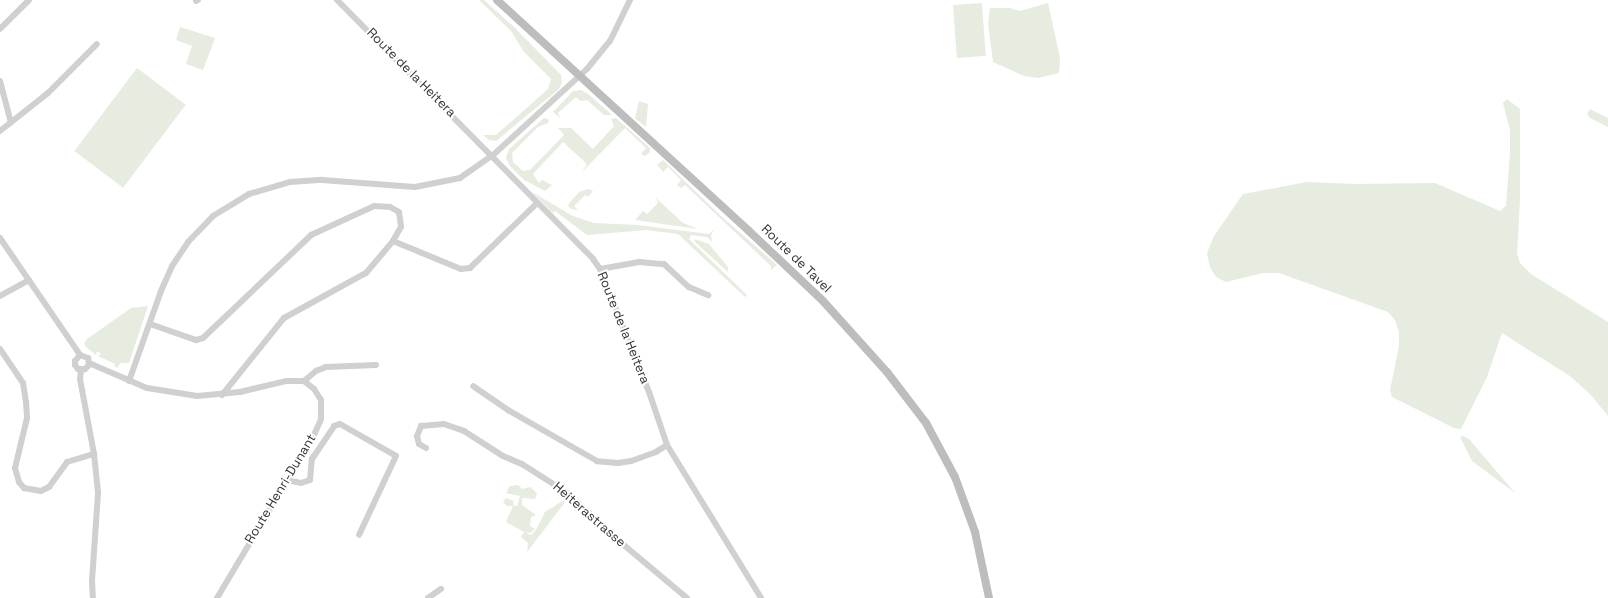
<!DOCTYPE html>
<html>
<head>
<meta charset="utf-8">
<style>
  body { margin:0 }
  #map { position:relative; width:1608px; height:598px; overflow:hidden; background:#fff; font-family:"Space Grotesk",sans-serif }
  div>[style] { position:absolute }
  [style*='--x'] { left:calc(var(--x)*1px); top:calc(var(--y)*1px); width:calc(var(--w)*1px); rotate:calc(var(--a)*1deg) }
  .green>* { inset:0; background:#e6ecdf; transform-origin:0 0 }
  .minor>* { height:6px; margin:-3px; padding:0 3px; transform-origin:3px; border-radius:3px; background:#d0d0d0 }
  .secondary>* { height:8px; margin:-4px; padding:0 4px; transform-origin:4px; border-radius:4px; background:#bdbdbd }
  span { translate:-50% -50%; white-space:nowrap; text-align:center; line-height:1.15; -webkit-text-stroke:4px #fff; paint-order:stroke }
  .street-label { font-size:13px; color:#333 }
</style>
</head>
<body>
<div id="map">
  <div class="green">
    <div style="clip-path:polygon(479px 0,484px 0,516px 29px,561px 75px,562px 82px,559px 89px,496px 141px,489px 140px,483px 135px,496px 135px,548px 89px,551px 79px,524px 52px,511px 31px)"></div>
    <div style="left:982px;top:3px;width:53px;height:29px;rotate:86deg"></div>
    <div style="clip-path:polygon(1048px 3px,1060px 58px,1059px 73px,1038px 78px,1024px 76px,993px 62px,988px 23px,990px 8px,1010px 8px,1020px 11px)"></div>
    <div style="clip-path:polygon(180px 27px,215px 38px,203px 70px,186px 64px,192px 46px,176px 40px)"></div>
    <div style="left:137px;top:68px;width:61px;height:104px;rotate:37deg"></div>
    <div style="clip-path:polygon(581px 90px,588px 94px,612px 115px,604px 115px,587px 100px,580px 101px,576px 97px,558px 113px,560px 118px,553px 112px,573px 91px)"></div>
    <div style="clip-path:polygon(1507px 99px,1520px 109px,1520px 200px,1517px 254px,1520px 263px,1531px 274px,1608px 322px,1608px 416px,1591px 395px,1570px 376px,1502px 333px,1487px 377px,1461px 429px,1454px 428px,1392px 397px,1390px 390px,1399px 346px,1399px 332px,1395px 320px,1388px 312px,1279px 273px,1263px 273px,1226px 282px,1216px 277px,1210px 267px,1207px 253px,1214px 236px,1243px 194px,1307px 182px,1354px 184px,1435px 183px,1500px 211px,1506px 206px,1510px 153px,1510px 130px,1503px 103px)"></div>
    <div style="clip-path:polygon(639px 101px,648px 104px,646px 127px,635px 118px)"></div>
    <div style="clip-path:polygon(1590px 109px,1608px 118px,1608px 127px,1590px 118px,1587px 114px)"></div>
    <div style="clip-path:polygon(544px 118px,549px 120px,548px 123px,538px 127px,512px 153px,513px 162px,523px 171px,530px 170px,564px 135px,558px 128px,571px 128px,593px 149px,614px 126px,611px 119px,616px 118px,650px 148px,650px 152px,645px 156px,641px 154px,646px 148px,625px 128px,582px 172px,587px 164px,563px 142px,533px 174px,539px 183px,542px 180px,552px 185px,545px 191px,524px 180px,510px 166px,506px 158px,509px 149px)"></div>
    <div style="clip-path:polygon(663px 160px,721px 216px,777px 265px,771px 270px,771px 266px,685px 185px,681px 188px,677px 185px,681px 180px,668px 167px,663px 172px,657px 165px)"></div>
    <div style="clip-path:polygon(588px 189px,593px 191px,588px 197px,585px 195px,574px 206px,578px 210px,571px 209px,568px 205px,571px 201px,579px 192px)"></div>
    <div style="clip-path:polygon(532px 192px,573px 216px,594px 223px,637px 225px,709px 234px,714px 229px,711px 236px,712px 242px,707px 237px,691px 235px,689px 239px,747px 295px,745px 297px,678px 234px,646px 230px,587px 235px,555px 211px,553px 213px)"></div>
    <div style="clip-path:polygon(656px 198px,683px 223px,698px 229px,635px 220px,643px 211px,647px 214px,658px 203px)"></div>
    <div style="clip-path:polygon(695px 239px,709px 244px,728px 267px,728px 272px,694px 241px)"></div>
    <div style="clip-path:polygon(148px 306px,129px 363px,120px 363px,118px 368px,114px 366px,115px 364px,98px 356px,101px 354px,97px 351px,96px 355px,86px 347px,84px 344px,87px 339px,131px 308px)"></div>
    <div style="clip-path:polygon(1463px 436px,1469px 439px,1515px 493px,1472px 461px,1460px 437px)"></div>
    <div style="clip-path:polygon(518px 485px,522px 489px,530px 487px,537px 493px,535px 499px,522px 498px,522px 505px,536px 515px,531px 517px,530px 526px,535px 529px,530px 533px,524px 532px,531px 535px,536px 530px,545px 512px,569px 497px,527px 552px,528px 543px,521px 537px,524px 532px,506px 522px,513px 506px,507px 506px,503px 502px,506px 498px,514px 501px,513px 505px,517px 506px,520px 496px,506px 493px,510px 486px)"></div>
  </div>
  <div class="minor">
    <div style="--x:337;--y:0;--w:364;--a:45.3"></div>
    <div style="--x:593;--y:259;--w:12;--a:55"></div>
    <div style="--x:600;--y:269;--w:132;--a:68.3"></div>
    <div style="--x:649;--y:392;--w:56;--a:71.2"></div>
    <div style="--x:667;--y:445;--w:13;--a:148"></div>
    <div style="--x:656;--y:452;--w:27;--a:160"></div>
    <div style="--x:631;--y:461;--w:13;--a:171"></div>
    <div style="--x:618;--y:463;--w:21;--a:-175"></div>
    <div style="--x:597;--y:461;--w:103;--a:-150.2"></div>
    <div style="--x:508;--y:410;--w:42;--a:-145.6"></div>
    <div style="--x:196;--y:1;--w:2;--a:-27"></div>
    <div style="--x:0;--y:29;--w:41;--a:-45"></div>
    <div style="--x:0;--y:81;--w:43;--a:75.3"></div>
    <div style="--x:0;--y:131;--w:61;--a:-38.4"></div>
    <div style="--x:48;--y:93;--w:69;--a:-45"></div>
    <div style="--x:0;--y:238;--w:142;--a:55.6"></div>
    <div style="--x:80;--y:355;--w:9;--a:21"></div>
    <div style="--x:88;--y:358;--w:7;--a:82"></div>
    <div style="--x:89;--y:365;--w:6;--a:135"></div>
    <div style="--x:85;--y:369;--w:7;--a:180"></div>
    <div style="--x:78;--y:369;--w:5;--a:-127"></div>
    <div style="--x:75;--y:365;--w:4;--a:-90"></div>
    <div style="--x:75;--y:361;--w:8;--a:-50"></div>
    <div style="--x:600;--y:269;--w:40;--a:-10"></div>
    <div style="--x:639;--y:262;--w:25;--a:5"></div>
    <div style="--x:664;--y:264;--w:34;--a:43"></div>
    <div style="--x:689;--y:287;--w:21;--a:23"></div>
    <div style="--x:0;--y:296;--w:33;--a:-29"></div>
    <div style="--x:150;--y:324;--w:49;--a:19.2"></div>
    <div style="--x:196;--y:340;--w:7;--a:-16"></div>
    <div style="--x:203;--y:338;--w:149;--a:-43.6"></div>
    <div style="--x:311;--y:235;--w:69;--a:-24.7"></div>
    <div style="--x:374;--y:206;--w:16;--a:4"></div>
    <div style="--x:390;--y:207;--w:10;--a:29"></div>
    <div style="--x:399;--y:212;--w:15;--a:82"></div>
    <div style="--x:401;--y:227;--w:16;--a:120"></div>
    <div style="--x:0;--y:349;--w:41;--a:55.9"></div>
    <div style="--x:23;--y:383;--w:19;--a:81"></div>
    <div style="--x:26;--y:402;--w:16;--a:86"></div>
    <div style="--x:27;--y:418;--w:51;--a:103.5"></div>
    <div style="--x:15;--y:468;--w:15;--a:74"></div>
    <div style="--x:19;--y:482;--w:8;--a:50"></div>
    <div style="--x:24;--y:488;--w:17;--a:10"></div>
    <div style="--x:41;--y:491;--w:9;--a:-27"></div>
    <div style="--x:49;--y:487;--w:31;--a:-54"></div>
    <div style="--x:67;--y:462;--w:28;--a:-17"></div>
    <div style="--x:89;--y:363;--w:63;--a:23.3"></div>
    <div style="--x:147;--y:388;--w:51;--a:9.1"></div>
    <div style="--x:197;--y:396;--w:43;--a:-5.3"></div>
    <div style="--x:240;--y:392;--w:47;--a:-13.4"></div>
    <div style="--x:286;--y:381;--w:18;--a:0"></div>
    <div style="--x:304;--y:381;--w:16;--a:-40"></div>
    <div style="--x:316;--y:371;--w:11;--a:-22"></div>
    <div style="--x:326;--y:367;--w:50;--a:-2.3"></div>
    <div style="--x:81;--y:370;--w:9;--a:96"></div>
    <div style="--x:80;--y:379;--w:76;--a:79.4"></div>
    <div style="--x:94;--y:454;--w:39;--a:84"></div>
    <div style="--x:98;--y:493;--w:88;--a:93.9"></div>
    <div style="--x:92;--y:581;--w:17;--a:87"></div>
    <div style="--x:129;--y:381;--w:96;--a:-70.4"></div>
    <div style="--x:161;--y:291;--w:27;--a:-66"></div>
    <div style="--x:172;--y:266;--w:29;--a:-56"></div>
    <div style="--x:188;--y:242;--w:36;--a:-46"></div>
    <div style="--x:213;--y:216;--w:42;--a:-31.4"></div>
    <div style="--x:249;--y:194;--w:43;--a:-16.3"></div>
    <div style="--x:290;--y:182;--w:32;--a:-4"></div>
    <div style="--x:322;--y:180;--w:93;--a:4.3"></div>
    <div style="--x:415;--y:187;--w:46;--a:-11.3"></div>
    <div style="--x:460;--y:178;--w:39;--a:-35"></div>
    <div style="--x:492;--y:156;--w:129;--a:-42.5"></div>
    <div style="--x:587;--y:69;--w:36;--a:-51"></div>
    <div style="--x:610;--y:41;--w:46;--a:-64"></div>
    <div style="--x:222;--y:395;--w:99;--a:-51.2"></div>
    <div style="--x:284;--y:318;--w:94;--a:-28.8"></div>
    <div style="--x:366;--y:273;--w:42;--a:-49.8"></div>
    <div style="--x:393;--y:241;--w:74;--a:22.4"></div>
    <div style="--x:461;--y:269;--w:9;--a:-6"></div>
    <div style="--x:470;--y:268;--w:93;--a:-44.1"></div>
    <div style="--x:667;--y:445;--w:180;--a:58.4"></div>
    <div style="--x:426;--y:448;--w:8;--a:-150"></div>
    <div style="--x:419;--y:444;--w:8;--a:-104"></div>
    <div style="--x:417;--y:436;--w:11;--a:-68"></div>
    <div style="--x:421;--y:426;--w:23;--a:-5"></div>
    <div style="--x:444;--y:424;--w:21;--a:19"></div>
    <div style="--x:464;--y:431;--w:46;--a:32.7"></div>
    <div style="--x:503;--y:456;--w:21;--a:23"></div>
    <div style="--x:522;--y:464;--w:52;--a:32.5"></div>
    <div style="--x:566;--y:492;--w:80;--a:42.5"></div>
    <div style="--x:625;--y:546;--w:81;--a:40"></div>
    <div style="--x:287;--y:480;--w:14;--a:12"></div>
    <div style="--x:301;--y:483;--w:9;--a:-18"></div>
    <div style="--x:310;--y:480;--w:21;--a:-85"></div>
    <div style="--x:312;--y:459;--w:40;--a:-56"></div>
    <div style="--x:334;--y:426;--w:6;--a:-18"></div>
    <div style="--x:340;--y:424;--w:64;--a:29.7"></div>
    <div style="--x:396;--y:456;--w:87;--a:115.1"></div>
    <div style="--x:217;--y:598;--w:190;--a:-59.2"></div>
    <div style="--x:314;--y:435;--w:17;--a:-66"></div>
    <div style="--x:321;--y:419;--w:19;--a:-90"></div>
    <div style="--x:321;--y:400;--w:13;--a:-122"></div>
    <div style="--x:314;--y:389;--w:13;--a:-141"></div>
    <div style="--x:428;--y:598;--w:16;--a:-35"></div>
  </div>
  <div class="secondary">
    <div style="--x:497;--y:0;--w:340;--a:42.5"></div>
    <div style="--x:748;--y:230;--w:103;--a:43.4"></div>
    <div style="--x:823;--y:301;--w:96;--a:48"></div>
    <div style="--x:887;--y:372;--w:64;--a:52.6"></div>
    <div style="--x:926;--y:423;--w:61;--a:61.8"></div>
    <div style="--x:955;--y:477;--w:59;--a:70"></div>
    <div style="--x:975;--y:532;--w:67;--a:78"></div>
  </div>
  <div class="street-label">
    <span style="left:411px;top:73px;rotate:45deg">Route de la Heitera</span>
    <span style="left:796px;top:259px;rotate:44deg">Route de Tavel</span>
    <span style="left:623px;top:328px;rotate:68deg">Route de la Heitera</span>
    <span style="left:281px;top:489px;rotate:-59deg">Route Henri-Dunant</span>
    <span style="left:589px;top:515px;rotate:41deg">Heiterastrasse</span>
  </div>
</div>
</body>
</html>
